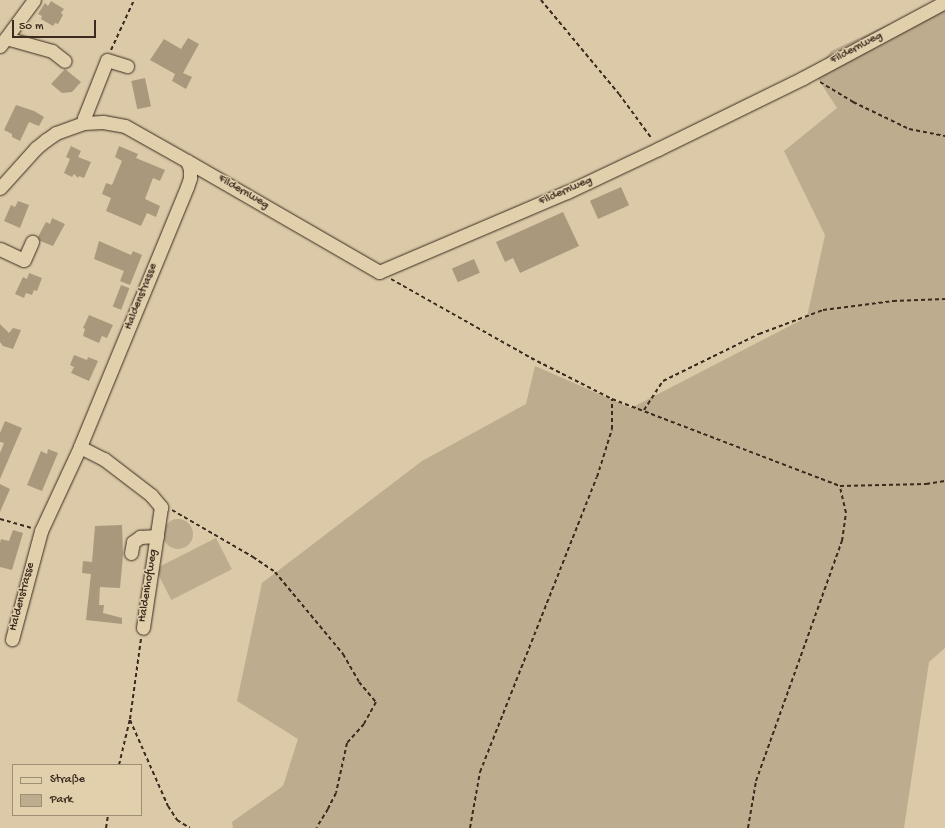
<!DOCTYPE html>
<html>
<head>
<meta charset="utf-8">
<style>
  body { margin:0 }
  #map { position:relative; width:945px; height:828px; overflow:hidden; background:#dbc9a7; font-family:"Gochi Hand",sans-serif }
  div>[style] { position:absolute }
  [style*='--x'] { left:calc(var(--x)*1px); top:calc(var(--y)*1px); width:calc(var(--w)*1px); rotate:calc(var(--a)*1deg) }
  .green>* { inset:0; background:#beac8e; transform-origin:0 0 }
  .round { border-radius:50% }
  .building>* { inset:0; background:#aa987d; transform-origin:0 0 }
  .path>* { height:2px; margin-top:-1px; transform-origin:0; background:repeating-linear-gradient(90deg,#3b2a1e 0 4px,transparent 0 7px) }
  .roads { filter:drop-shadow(0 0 1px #3b2a1e) drop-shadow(0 0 1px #3b2a1e) }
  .minor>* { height:13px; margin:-6.5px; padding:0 6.5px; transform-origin:6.5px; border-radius:6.5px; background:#e2d0ad }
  span { translate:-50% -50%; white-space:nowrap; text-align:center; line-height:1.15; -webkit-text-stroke:3px #e2d0ad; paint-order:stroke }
  .street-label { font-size:12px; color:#3b2a1e }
  .legend { position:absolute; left:12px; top:764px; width:130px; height:52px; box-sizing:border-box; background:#e2d0ad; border:1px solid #9f8e74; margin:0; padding:5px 7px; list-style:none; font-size:12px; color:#3b2a1e }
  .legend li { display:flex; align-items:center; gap:8px; height:20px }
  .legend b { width:20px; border:1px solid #9f8e74 }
  .scale { position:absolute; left:12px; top:20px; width:84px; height:18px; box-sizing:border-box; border:2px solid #3b2a1e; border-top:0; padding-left:5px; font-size:12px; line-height:14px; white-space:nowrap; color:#3b2a1e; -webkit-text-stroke:3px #e2d0ad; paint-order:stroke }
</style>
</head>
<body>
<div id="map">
  <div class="green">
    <div style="clip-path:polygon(945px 0,945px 648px,929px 662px,904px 828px,233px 828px,232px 822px,283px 786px,298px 739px,237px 701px,262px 583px,422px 461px,526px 404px,535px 366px,631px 408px,807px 317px,825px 235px,784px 151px,837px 108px,815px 74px,831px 51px,889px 24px,914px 26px)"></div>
    <div class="round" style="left:163px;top:519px;width:30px;height:30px"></div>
    <div style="left:216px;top:538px;width:35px;height:68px;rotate:63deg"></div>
  </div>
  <div class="building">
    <div style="clip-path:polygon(51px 1px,64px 9px,61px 13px,63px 15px,58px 24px,55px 23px,53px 26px,41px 19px,42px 16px,38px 14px,45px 3px,48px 6px)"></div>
    <div style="clip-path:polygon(188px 38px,199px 44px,183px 73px,192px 77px,186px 89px,172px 81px,175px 74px,150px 60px,164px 39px,181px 49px)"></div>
    <div style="clip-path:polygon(65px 69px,81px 82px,72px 92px,62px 93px,51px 84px)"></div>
    <div style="left:145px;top:78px;width:29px;height:14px;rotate:78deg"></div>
    <div style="clip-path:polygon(16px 105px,34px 111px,44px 117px,39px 126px,29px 122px,20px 141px,12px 137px,12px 134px,4px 130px)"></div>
    <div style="clip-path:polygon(71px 146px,81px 151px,78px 157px,91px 162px,84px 178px,79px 176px,78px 178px,74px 174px,72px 177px,64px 173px,70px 159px,66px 157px)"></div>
    <div style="clip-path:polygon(119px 146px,138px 154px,136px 158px,165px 170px,160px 181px,153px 178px,145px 199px,160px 206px,156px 217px,147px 213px,141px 226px,106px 211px,111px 198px,102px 194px,106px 183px,112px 185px,122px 161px,115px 157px)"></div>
    <div style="left:621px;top:187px;width:20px;height:34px;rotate:66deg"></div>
    <div style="clip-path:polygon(18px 201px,29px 205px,20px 228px,4px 221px,11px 205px,15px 207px)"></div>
    <div style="clip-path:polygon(563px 212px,579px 246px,520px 273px,513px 258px,505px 262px,496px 242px)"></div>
    <div style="clip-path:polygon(52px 218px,65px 224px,53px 246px,40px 241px,38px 237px,46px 222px,50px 224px)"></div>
    <div style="clip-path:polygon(99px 241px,131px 255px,133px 251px,142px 255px,130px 285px,120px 281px,124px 271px,94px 259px)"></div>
    <div style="left:474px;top:259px;width:15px;height:24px;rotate:67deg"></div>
    <div style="clip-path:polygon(29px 273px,42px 278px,37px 291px,34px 290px,32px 295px,26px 293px,24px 298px,15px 294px,23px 277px,27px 279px)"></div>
    <div style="left:121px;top:285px;width:9px;height:23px;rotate:21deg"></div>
    <div style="clip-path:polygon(89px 315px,113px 325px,107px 338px,102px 336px,99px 343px,83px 336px,85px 329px,83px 328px)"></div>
    <div style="clip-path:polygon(0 324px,9px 333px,13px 328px,21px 330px,13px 349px,3px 346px,0 342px)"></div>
    <div style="clip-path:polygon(74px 355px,87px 360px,88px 357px,98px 361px,89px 381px,71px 373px,74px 367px,70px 365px)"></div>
    <div style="clip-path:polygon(5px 421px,22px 428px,0 479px,0 453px,4px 443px,0 442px,0 433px)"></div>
    <div style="clip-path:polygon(48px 449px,58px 453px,42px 491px,27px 485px,41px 451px,47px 454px)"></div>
    <div style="clip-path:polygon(0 484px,10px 489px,0 512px)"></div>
    <div style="clip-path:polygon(122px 525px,123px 555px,120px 588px,100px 587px,99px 605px,104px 605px,103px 613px,122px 618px,122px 624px,86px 620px,91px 574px,82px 573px,83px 561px,92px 562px,95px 526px)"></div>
    <div style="clip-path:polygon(13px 530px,23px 533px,12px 570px,0 567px,0 543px,1px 539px,9px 541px)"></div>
  </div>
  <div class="path">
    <div style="--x:541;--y:0;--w:122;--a:50.3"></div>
    <div style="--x:619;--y:94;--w:56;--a:53.7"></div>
    <div style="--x:111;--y:50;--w:55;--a:-65.3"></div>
    <div style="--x:820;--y:82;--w:39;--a:31"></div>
    <div style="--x:853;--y:102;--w:62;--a:25.7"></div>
    <div style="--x:909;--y:129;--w:37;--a:11"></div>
    <div style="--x:391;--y:279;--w:161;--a:29.4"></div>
    <div style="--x:531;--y:358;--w:91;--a:26.8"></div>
    <div style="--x:612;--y:399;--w:244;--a:20.9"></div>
    <div style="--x:840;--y:486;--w:86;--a:-1.3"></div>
    <div style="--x:926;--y:484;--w:19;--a:-9"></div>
    <div style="--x:644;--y:410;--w:35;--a:-57"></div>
    <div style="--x:663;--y:381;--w:107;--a:-26.1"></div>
    <div style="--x:759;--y:334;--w:68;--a:-20.6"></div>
    <div style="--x:823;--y:310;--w:71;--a:-7.3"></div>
    <div style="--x:893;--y:301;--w:52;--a:-2.2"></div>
    <div style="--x:172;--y:510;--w:94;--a:30.1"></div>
    <div style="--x:253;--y:557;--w:27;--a:34"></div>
    <div style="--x:275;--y:572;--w:107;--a:50.3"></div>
    <div style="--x:343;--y:654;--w:32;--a:60"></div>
    <div style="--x:359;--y:682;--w:26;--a:50"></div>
    <div style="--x:376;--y:702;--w:25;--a:119"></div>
    <div style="--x:364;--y:724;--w:25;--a:132"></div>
    <div style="--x:347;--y:743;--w:51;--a:102.4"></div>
    <div style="--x:336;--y:793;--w:18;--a:117"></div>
    <div style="--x:328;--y:809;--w:22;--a:122"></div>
    <div style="--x:0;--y:519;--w:32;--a:16"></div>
    <div style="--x:130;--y:720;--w:94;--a:66.2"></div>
    <div style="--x:168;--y:806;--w:17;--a:57"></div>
    <div style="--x:177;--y:820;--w:15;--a:32"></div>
    <div style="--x:119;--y:765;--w:47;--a:-76.6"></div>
    <div style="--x:130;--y:719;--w:81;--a:-82.2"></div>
    <div style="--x:106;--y:828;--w:13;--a:-81"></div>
    <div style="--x:470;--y:828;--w:57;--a:-79.9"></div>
    <div style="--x:480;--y:772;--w:317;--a:-68.4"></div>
    <div style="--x:597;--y:477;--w:50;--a:-72.6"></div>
    <div style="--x:612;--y:429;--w:30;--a:-90"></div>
    <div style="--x:748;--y:828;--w:48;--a:-80.3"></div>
    <div style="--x:756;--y:781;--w:255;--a:-70.3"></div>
    <div style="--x:842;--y:541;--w:28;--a:-82"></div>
    <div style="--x:846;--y:513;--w:28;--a:-103"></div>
  </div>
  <div class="roads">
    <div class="minor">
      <div style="--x:6;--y:38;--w:48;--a:15.8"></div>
      <div style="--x:52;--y:51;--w:16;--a:38"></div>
      <div style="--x:0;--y:46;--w:57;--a:-53.5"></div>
      <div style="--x:83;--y:123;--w:5;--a:-79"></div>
      <div style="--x:84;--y:118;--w:62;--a:-68.4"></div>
      <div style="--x:107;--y:60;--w:21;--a:17"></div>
      <div style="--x:187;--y:161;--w:222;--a:30"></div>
      <div style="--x:379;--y:272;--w:204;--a:-23.1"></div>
      <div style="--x:567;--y:192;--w:101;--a:-25.3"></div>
      <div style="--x:658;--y:149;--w:161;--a:-26.1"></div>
      <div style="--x:803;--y:78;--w:161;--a:-28.2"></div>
      <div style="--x:0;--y:188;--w:54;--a:-48"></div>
      <div style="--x:36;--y:148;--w:13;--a:-39"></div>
      <div style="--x:46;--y:140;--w:12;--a:-35"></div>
      <div style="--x:56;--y:133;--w:29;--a:-20"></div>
      <div style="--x:83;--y:123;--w:20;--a:-3"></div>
      <div style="--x:103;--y:122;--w:22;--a:10"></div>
      <div style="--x:125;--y:126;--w:71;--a:29.4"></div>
      <div style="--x:187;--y:161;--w:9;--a:69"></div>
      <div style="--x:190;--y:169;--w:9;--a:90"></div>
      <div style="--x:190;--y:178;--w:9;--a:108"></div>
      <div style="--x:187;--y:187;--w:281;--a:112.4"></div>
      <div style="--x:80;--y:447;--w:93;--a:114.9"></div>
      <div style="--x:41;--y:531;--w:112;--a:105"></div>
      <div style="--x:0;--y:249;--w:26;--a:25"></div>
      <div style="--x:24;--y:260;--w:20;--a:-66"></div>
      <div style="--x:80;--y:447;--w:27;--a:27"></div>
      <div style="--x:104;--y:459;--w:59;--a:37.5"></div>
      <div style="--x:151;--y:495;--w:16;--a:50"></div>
      <div style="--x:161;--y:507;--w:122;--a:98.5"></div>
      <div style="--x:131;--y:553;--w:11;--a:-80"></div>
      <div style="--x:133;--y:542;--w:9;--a:-36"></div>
      <div style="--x:140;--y:537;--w:17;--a:-3"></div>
    </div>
  </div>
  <div class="street-label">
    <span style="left:857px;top:49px;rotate:-28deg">Fildernweg</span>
    <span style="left:566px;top:192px;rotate:-24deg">Fildernweg</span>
    <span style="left:243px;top:193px;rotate:30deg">Fildernweg</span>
    <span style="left:142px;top:297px;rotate:-68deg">Haldenstrasse</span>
    <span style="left:149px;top:586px;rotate:-81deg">Haldenhofweg</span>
    <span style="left:23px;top:597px;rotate:-75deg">Haldenstrasse</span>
  </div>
  <ul class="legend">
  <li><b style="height:5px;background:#e2d0ad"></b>Straße</li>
  <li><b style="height:11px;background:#beac8e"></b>Park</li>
  </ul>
  <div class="scale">50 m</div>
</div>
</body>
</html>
